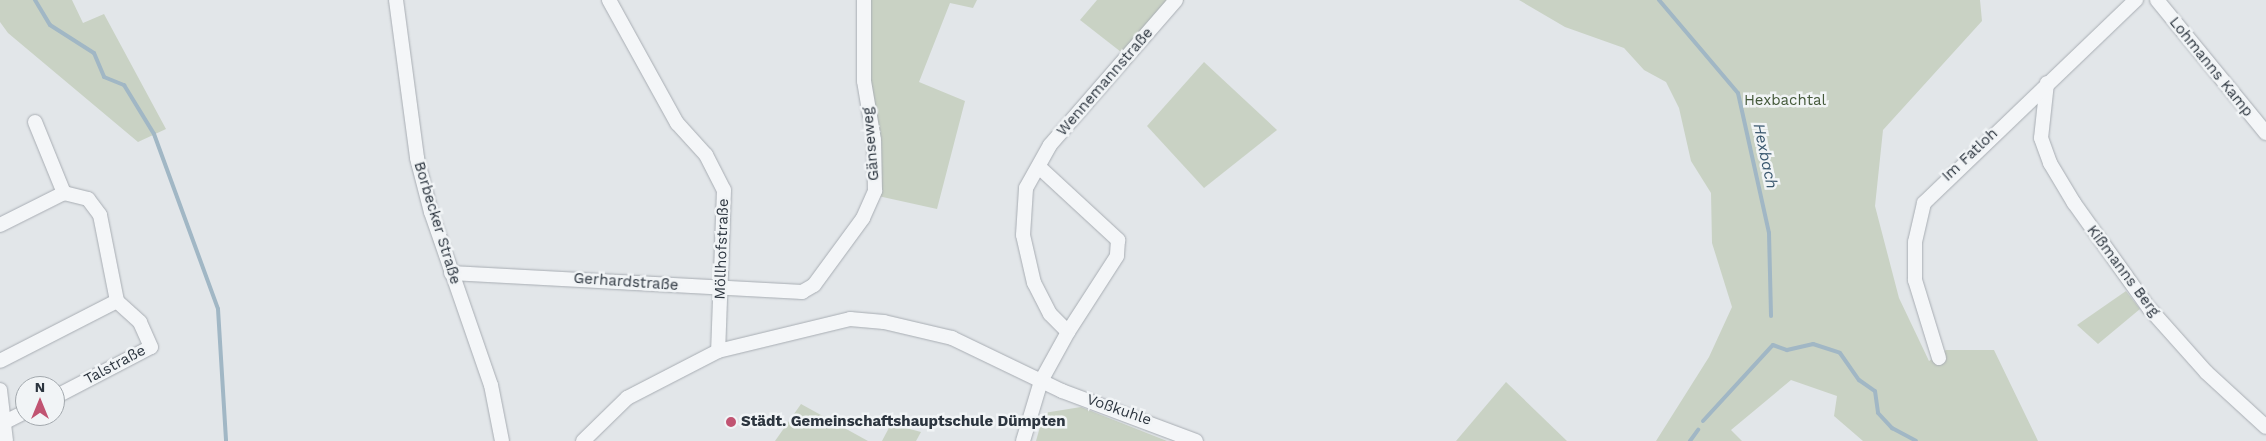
<!DOCTYPE html>
<html>
<head>
<meta charset="utf-8">
<style>
  body { margin:0 }
  #map { position:relative; width:2266px; height:441px; overflow:hidden; background:#e2e6e9; font-family:"Work Sans",sans-serif }
  div>[style] { position:absolute }
  [style*='--x'] { left:calc(var(--x)*1px); top:calc(var(--y)*1px); width:calc(var(--w)*1px); rotate:calc(var(--a)*1deg) }
  .green>* { inset:0; background:#c9d2c4 }
  .stream>* { height:4px; margin:-2px; padding:0 2px; transform-origin:2px; border-radius:2px; background:#a1b7c5 }
  .roads { filter:drop-shadow(0 0 1px #a8adb3) drop-shadow(0 0 1px #a8adb3) }
  .minor>* { height:14px; margin:-7px; padding:0 7px; transform-origin:7px; border-radius:7px; background:#f4f6f8 }
  .dots>* { width:14px; height:14px; translate:-50% -50%; box-sizing:border-box; border:2px solid #f1f4f6; border-radius:50% }
  span { translate:-50% -50%; white-space:nowrap; text-align:center; line-height:1.15; -webkit-text-stroke:5px #f1f4f6; paint-order:stroke }
  .street-label { font-size:15px; color:#2c353f }
  .park-label { font-size:15px; color:#44593a }
  .poi-label { font-size:15px; color:#2c353f; font-weight:700 }
  .left { translate:0 -50%; text-align:left }
  .water-label { font-size:16px; color:#3a586f; font-style:italic }
  .north { position:absolute; left:15px; top:376px; width:50px; height:50px; box-sizing:border-box; background:#f1f4f6; border:1px solid #a2a8ad; border-radius:50%; rotate:0deg; font-size:14px; font-weight:700; line-height:20px; text-align:center; color:#2c353f }
  .north::after { content:''; display:block; margin:auto; width:18px; height:22px; background:#c15472; clip-path:polygon(50% 0,100% 100%,50% 72%,0 100%) }
</style>
</head>
<body>
<div id="map">
  <div class="green">
    <div style="clip-path:polygon(0 0,72px 0,83px 23px,104px 14px,166px 129px,138px 142px,8px 33px,0 22px)"></div>
    <div style="clip-path:polygon(860px 0,977px 0,973px 8px,950px 3px,919px 82px,965px 101px,937px 209px,869px 194px)"></div>
    <div style="clip-path:polygon(1097px 0,1184px 0,1130px 59px,1080px 20px)"></div>
    <div style="clip-path:polygon(1519px 0,1980px 0,1982px 21px,1883px 130px,1875px 206px,1899px 298px,1929px 361px,1946px 350px,1994px 350px,2038px 441px,1863px 441px,1834px 416px,1837px 396px,1791px 380px,1731px 430px,1742px 441px,1656px 441px,1709px 357px,1732px 307px,1712px 243px,1711px 193px,1691px 161px,1679px 108px,1666px 82px,1644px 70px,1624px 48px,1565px 27px)"></div>
    <div style="clip-path:polygon(1204px 62px,1277px 130px,1204px 188px,1147px 126px)"></div>
    <div style="clip-path:polygon(2126px 291px,2140px 309px,2098px 344px,2077px 325px)"></div>
    <div style="clip-path:polygon(1506px 382px,1567px 441px,1456px 441px)"></div>
    <div style="clip-path:polygon(801px 404px,868px 441px,775px 441px)"></div>
    <div style="clip-path:polygon(1081px 407px,1167px 441px,1036px 441px,1044px 413px)"></div>
    <div style="clip-path:polygon(891px 424px,921px 432px,916px 441px,882px 441px)"></div>
  </div>
  <div class="stream">
    <div style="--x:35;--y:0;--w:29;--a:59"></div>
    <div style="--x:50;--y:25;--w:52;--a:32.5"></div>
    <div style="--x:94;--y:53;--w:26;--a:67"></div>
    <div style="--x:104;--y:77;--w:22;--a:22"></div>
    <div style="--x:124;--y:85;--w:57;--a:58.5"></div>
    <div style="--x:154;--y:134;--w:186;--a:69.9"></div>
    <div style="--x:218;--y:309;--w:132;--a:86.5"></div>
    <div style="--x:1659;--y:0;--w:122;--a:49.7"></div>
    <div style="--x:1738;--y:93;--w:143;--a:77.5"></div>
    <div style="--x:1769;--y:233;--w:83;--a:88.6"></div>
    <div style="--x:1703;--y:421;--w:103;--a:-47.4"></div>
    <div style="--x:1773;--y:345;--w:15;--a:20"></div>
    <div style="--x:1787;--y:350;--w:27;--a:-13"></div>
    <div style="--x:1813;--y:344;--w:28;--a:18"></div>
    <div style="--x:1840;--y:353;--w:33;--a:55"></div>
    <div style="--x:1859;--y:380;--w:19;--a:35"></div>
    <div style="--x:1875;--y:391;--w:22;--a:82"></div>
    <div style="--x:1878;--y:413;--w:21;--a:47"></div>
    <div style="--x:1892;--y:428;--w:27;--a:28"></div>
    <div style="--x:1690;--y:441;--w:14;--a:-54"></div>
  </div>
  <div class="roads">
    <div class="minor">
      <div style="--x:396;--y:0;--w:159;--a:82.4"></div>
      <div style="--x:417;--y:158;--w:56;--a:75.5"></div>
      <div style="--x:431;--y:212;--w:183;--a:70.9"></div>
      <div style="--x:491;--y:385;--w:57;--a:78.9"></div>
      <div style="--x:609;--y:0;--w:141;--a:61.1"></div>
      <div style="--x:677;--y:123;--w:43;--a:47.8"></div>
      <div style="--x:706;--y:155;--w:39;--a:63"></div>
      <div style="--x:724;--y:190;--w:161;--a:92.1"></div>
      <div style="--x:2157;--y:0;--w:172;--a:50.7"></div>
      <div style="--x:2047;--y:83;--w:55;--a:96.2"></div>
      <div style="--x:2041;--y:138;--w:27;--a:70"></div>
      <div style="--x:2050;--y:163;--w:47;--a:59"></div>
      <div style="--x:2074;--y:203;--w:129;--a:54.5"></div>
      <div style="--x:2149;--y:308;--w:86;--a:48.3"></div>
      <div style="--x:2206;--y:372;--w:81;--a:42.5"></div>
      <div style="--x:35;--y:122;--w:77;--a:67.8"></div>
      <div style="--x:1039;--y:167;--w:108;--a:42.7"></div>
      <div style="--x:1118;--y:240;--w:16;--a:94"></div>
      <div style="--x:1117;--y:256;--w:90;--a:122.8"></div>
      <div style="--x:0;--y:225;--w:72;--a:-26.6"></div>
      <div style="--x:64;--y:193;--w:25;--a:14"></div>
      <div style="--x:88;--y:199;--w:20;--a:53"></div>
      <div style="--x:100;--y:215;--w:88;--a:78.8"></div>
      <div style="--x:117;--y:301;--w:131;--a:152.9"></div>
      <div style="--x:451;--y:273;--w:352;--a:3.1"></div>
      <div style="--x:802;--y:292;--w:14;--a:-30"></div>
      <div style="--x:814;--y:285;--w:83;--a:-53.8"></div>
      <div style="--x:863;--y:218;--w:30;--a:-66"></div>
      <div style="--x:875;--y:191;--w:51;--a:-91.1"></div>
      <div style="--x:874;--y:140;--w:60;--a:-99.6"></div>
      <div style="--x:864;--y:81;--w:81;--a:-90"></div>
      <div style="--x:1939;--y:358;--w:82;--a:-107.1"></div>
      <div style="--x:1915;--y:280;--w:38;--a:-90"></div>
      <div style="--x:1915;--y:242;--w:40;--a:-77"></div>
      <div style="--x:1924;--y:203;--w:294;--a:-43.8"></div>
      <div style="--x:0;--y:390;--w:51;--a:83.3"></div>
      <div style="--x:55;--y:397;--w:108;--a:-27.5"></div>
      <div style="--x:151;--y:347;--w:27;--a:-114"></div>
      <div style="--x:140;--y:322;--w:31;--a:-138"></div>
      <div style="--x:7;--y:421;--w:20;--a:-27"></div>
      <div style="--x:583;--y:441;--w:62;--a:-44.3"></div>
      <div style="--x:627;--y:398;--w:102;--a:-27.3"></div>
      <div style="--x:718;--y:351;--w:136;--a:-13.6"></div>
      <div style="--x:850;--y:319;--w:34;--a:5"></div>
      <div style="--x:884;--y:322;--w:70;--a:13.2"></div>
      <div style="--x:952;--y:338;--w:122;--a:25.7"></div>
      <div style="--x:1062;--y:391;--w:143;--a:20.5"></div>
      <div style="--x:1023;--y:441;--w:63;--a:-73.3"></div>
      <div style="--x:1041;--y:381;--w:56;--a:-61.1"></div>
      <div style="--x:1068;--y:332;--w:25;--a:-135"></div>
      <div style="--x:1050;--y:314;--w:35;--a:-117"></div>
      <div style="--x:1034;--y:283;--w:49;--a:-102.9"></div>
      <div style="--x:1023;--y:235;--w:47;--a:-86.3"></div>
      <div style="--x:1026;--y:188;--w:49;--a:-60.8"></div>
      <div style="--x:1050;--y:145;--w:192;--a:-49"></div>
    </div>
  </div>
  <div class="dots">
    <div style="left:731px;top:422px;background:#c15472"></div>
  </div>
  <div class="street-label">
    <span style="left:2211px;top:67px;rotate:51deg">Lohmanns Kamp</span>
    <span style="left:1105px;top:82px;rotate:-49deg">Wennemannstraße</span>
    <span style="left:871px;top:144px;rotate:-95deg">Gänseweg</span>
    <span style="left:1970px;top:155px;rotate:-43deg">Im Fatloh</span>
    <span style="left:437px;top:223px;rotate:73deg">Borbecker Straße</span>
    <span style="left:722px;top:249px;rotate:-88deg">Möllhofstraße</span>
    <span style="left:2123px;top:271px;rotate:53deg">Kißmanns Berg</span>
    <span style="left:626px;top:282px;rotate:4deg">Gerhardstraße</span>
    <span style="left:115px;top:365px;rotate:-28deg">Talstraße</span>
    <span style="left:1119px;top:410px;rotate:19deg">Voßkuhle</span>
  </div>
  <div class="park-label">
    <span style="left:1785px;top:101px">Hexbachtal</span>
  </div>
  <div class="poi-label">
    <span class="left" style="left:741px;top:422px">Städt. Gemeinschaftshauptschule Dümpten</span>
  </div>
  <div class="water-label">
    <span style="left:1765px;top:156px;rotate:78deg">Hexbach</span>
  </div>
  <div class="north">N</div>
</div>
</body>
</html>
